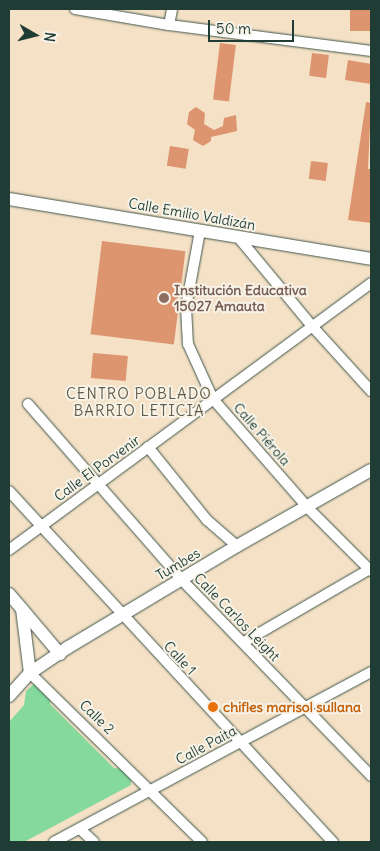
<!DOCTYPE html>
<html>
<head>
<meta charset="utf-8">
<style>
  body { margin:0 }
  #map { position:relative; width:380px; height:851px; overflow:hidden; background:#f4e1c6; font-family:Delius,sans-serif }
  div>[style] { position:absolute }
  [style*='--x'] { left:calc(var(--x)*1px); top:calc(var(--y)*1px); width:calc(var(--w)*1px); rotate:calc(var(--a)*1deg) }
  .green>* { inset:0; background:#85d99c }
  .building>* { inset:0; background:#dd956f; transform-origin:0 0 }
  .roads { filter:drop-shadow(0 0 1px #3f564a) drop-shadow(0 0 1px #3f564a) }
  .minor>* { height:10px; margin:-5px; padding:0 5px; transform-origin:5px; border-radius:5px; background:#fff }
  .tertiary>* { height:12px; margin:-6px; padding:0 6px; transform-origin:6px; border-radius:6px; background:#fff }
  .dots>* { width:14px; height:14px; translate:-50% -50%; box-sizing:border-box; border:2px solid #f7f3e8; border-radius:50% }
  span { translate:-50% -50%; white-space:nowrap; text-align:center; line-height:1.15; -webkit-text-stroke:4px #f7f3e8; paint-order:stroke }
  .street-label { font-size:14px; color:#1f3d34 }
  .education-label { font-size:14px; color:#785e54; font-weight:700 }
  .left { translate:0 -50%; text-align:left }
  .food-label { font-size:14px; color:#c56008; font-weight:700 }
  .neighbourhood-label { font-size:15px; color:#625c49; letter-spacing:1px }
  .frame { position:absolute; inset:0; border:10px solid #1f3d34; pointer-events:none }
  .north { position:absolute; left:10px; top:10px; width:50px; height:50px; -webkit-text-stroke:4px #f7f3e8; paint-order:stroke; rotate:98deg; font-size:14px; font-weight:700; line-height:20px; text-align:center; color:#1f3d34 }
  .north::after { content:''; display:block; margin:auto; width:18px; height:22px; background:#1f3d34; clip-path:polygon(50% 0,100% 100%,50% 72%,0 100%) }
  .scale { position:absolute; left:208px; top:20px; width:86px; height:22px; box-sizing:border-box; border:2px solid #1f3d34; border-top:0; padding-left:6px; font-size:15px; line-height:18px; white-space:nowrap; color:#1f3d34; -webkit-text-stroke:4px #f7f3e8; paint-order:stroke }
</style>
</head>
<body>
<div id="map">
  <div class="green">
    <div style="clip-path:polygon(34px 684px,51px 696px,50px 704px,114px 768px,124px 769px,131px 776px,131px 785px,24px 842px,9px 842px,9px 722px,24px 705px,26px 691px)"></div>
  </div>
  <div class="building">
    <div style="left:350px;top:9px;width:21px;height:22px"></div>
    <div style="left:220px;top:43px;width:16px;height:57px;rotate:7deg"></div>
    <div style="left:312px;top:53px;width:17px;height:23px;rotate:7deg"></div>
    <div style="clip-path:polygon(348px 60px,371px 64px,371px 84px,345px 80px)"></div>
    <div style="clip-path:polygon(366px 102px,371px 103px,368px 169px,371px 169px,371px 223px,348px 220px)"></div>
    <div style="clip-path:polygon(196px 107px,205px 113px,204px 124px,214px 130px,223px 126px,224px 118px,236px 115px,237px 131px,211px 137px,211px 141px,203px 146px,193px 140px,195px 130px,187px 124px,189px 112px)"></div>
    <div style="left:170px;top:146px;width:19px;height:20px;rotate:9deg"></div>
    <div style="left:311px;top:161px;width:17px;height:18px;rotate:7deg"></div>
    <div style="left:102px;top:241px;width:84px;height:94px;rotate:7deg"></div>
    <div style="left:93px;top:353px;width:35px;height:25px;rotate:5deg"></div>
  </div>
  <div class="roads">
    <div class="minor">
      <div style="--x:75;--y:9;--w:95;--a:9.7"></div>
      <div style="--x:169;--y:25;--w:204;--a:7.3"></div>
      <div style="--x:169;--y:25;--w:16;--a:-79"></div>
      <div style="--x:200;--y:231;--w:77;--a:100.4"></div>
      <div style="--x:186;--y:307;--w:37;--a:87"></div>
      <div style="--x:188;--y:344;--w:60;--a:65.6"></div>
      <div style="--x:213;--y:399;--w:145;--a:48.9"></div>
      <div style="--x:308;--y:508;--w:89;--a:45"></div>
      <div style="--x:238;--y:237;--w:116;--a:50.3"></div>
      <div style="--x:312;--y:326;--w:88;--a:47.8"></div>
      <div style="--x:28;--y:404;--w:232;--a:48.8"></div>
      <div style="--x:181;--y:579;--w:274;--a:46"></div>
      <div style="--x:148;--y:447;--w:94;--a:51.1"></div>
      <div style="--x:207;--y:520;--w:40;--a:41"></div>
      <div style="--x:9;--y:491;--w:478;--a:47.3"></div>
      <div style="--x:9;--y:550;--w:450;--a:-36.4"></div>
      <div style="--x:244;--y:642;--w:146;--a:-30.1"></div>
      <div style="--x:30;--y:673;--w:241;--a:44.5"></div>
      <div style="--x:80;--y:829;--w:19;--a:43"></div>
      <div style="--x:54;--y:842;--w:360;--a:-28.2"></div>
    </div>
    <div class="tertiary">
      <div style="--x:9;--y:199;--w:367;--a:9.4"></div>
      <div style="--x:9;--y:594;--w:20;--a:49"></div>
      <div style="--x:22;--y:609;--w:64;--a:82.9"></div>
      <div style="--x:22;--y:609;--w:59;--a:49.8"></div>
      <div style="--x:9;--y:696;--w:31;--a:-48"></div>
      <div style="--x:30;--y:673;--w:45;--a:-34"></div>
      <div style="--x:67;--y:648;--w:198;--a:-31"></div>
      <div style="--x:237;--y:546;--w:154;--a:-29.6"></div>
    </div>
  </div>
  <div class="dots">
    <div style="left:164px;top:298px;background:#8d6e63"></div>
    <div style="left:213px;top:707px;background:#e8710a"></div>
  </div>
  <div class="street-label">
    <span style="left:192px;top:214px;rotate:10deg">Calle Emilio Valdizán</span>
    <span style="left:262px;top:434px;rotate:49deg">Calle Piérola</span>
    <span style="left:97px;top:468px;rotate:-36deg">Calle El Porvenir</span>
    <span style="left:178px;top:564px;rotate:-31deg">Tumbes</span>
    <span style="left:237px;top:617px;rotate:46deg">Calle Carlos Leight</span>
    <span style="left:180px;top:658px;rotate:47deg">Calle 1</span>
    <span style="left:97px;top:717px;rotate:44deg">Calle 2</span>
    <span style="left:206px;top:745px;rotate:-28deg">Calle Paita</span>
  </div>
  <div class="education-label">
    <span class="left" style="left:174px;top:298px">Institución Educativa<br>15027 Amauta</span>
  </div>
  <div class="food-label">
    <span class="left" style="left:223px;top:707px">chifles marisol sullana</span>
  </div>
  <div class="neighbourhood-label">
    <span style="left:139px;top:402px">CENTRO POBLADO<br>BARRIO LETICIA</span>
  </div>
  <div class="frame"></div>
  <div class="north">N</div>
  <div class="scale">50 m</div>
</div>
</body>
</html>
